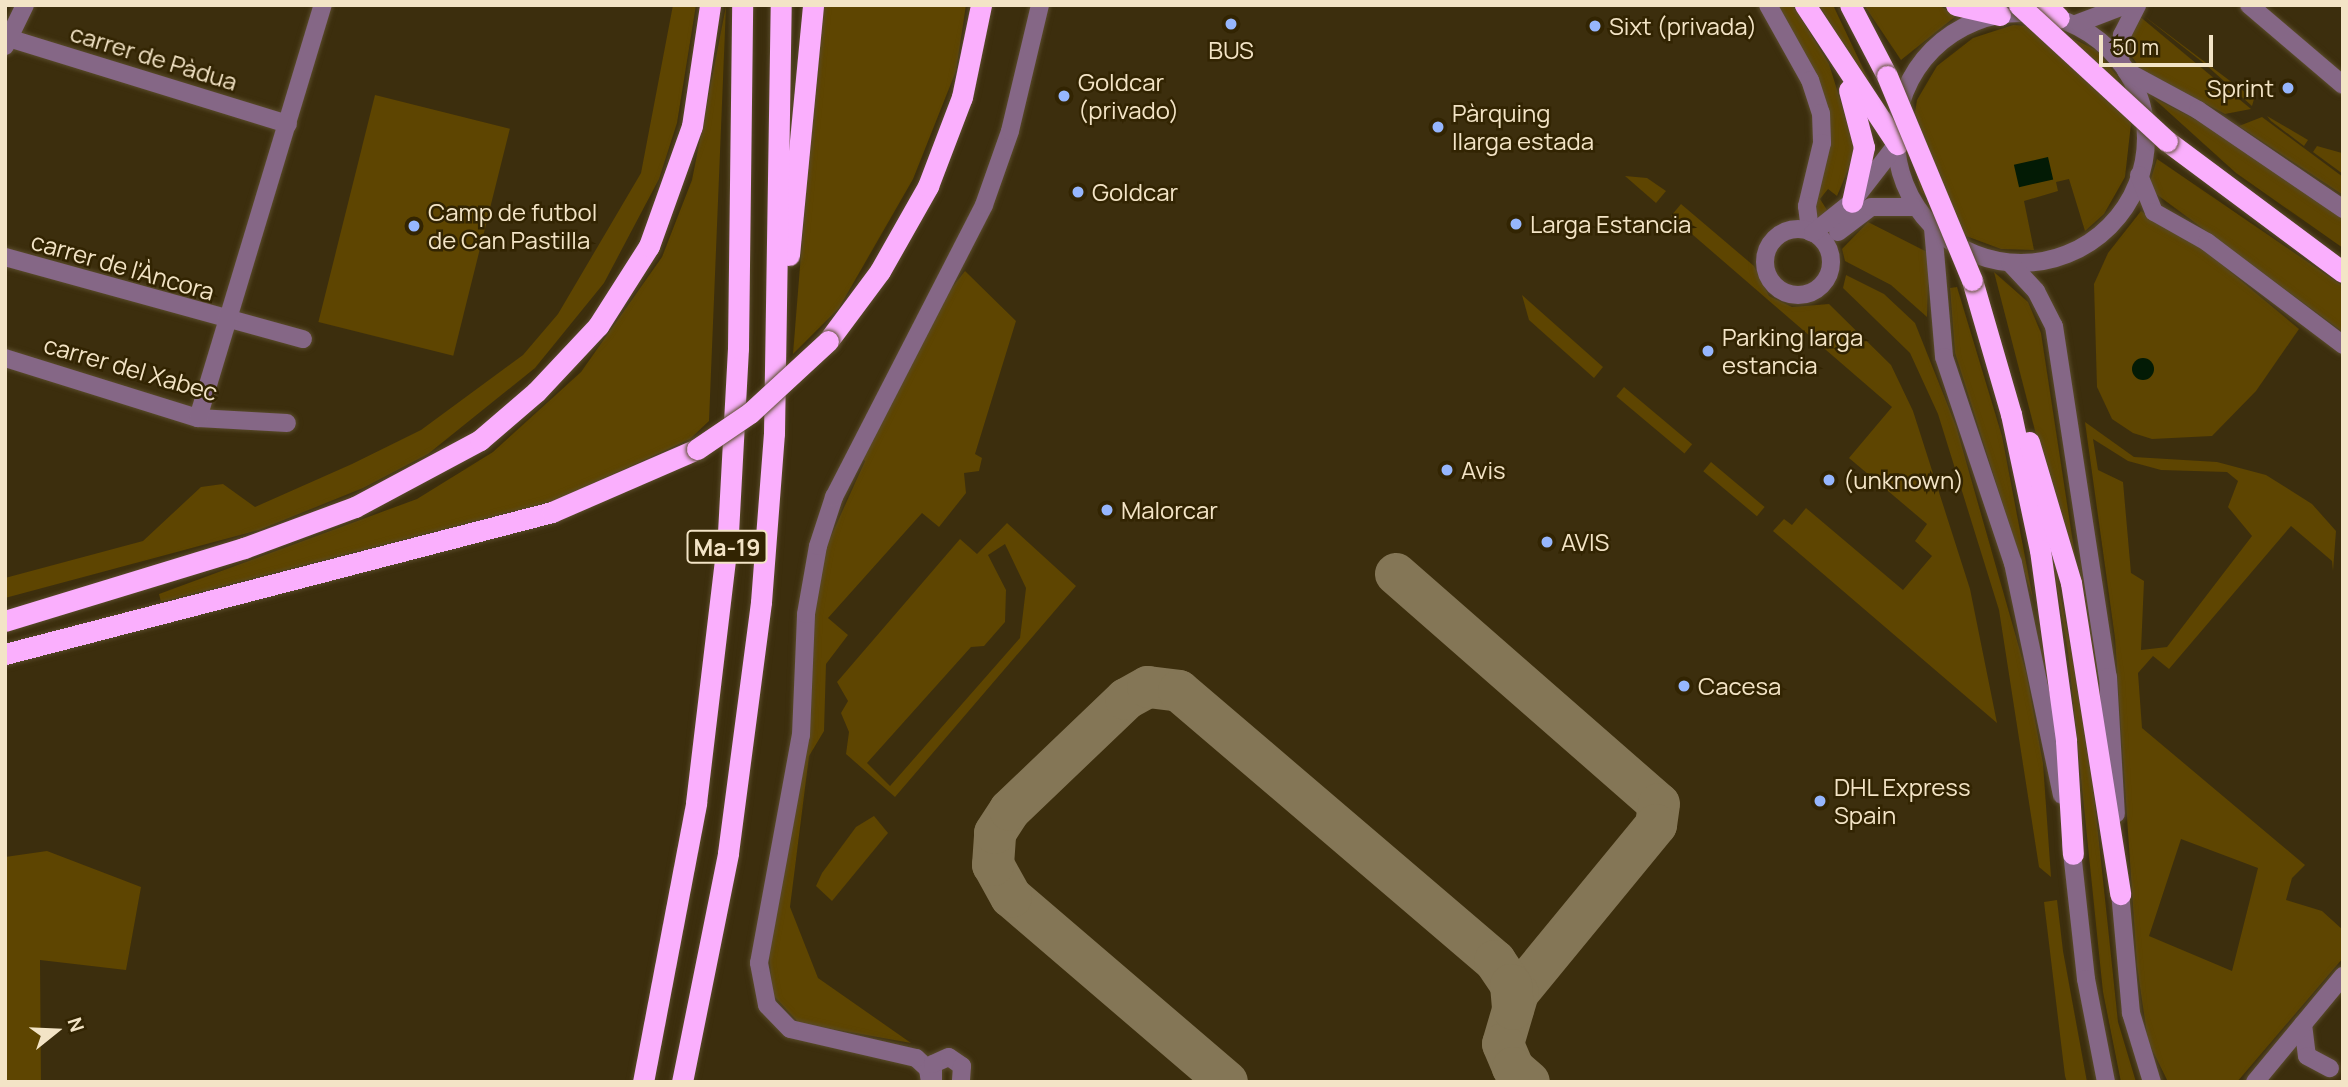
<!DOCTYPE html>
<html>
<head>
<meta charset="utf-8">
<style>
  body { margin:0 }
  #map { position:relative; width:2348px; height:1087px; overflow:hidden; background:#3c2e0d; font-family:Manrope,sans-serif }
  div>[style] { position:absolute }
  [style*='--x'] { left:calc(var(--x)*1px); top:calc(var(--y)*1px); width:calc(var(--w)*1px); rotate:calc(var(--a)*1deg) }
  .green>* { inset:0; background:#5e4501; transform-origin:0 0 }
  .water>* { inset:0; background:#031b05; transform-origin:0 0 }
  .round { border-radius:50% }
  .taxiway>* { height:42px; margin:-21px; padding:0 21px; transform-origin:21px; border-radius:21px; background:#847656 }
  .roads { filter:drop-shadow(0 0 2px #594b2b) drop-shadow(0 0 2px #594b2b) }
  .minor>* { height:18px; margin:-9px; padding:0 9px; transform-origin:9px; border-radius:9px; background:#856786 }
  .minor>.ring { margin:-9px; padding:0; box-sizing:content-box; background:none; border:18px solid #856786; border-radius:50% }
  .highway>* { height:21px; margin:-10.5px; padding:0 10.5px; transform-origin:10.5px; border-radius:10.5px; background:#faaffd }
  .bridges { filter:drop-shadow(0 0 2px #594b2b) drop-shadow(0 0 2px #594b2b) }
  .highway-bridge>* { height:21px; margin:-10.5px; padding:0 10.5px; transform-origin:10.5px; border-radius:10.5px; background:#faaffd }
  .dots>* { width:19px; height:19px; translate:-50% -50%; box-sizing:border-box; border:4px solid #322402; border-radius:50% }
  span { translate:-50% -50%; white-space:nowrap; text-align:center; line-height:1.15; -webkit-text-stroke:5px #322402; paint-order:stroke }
  .shield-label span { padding:2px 5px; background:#322402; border:2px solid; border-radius:5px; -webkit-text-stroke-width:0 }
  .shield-label { font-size:23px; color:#f3e4c6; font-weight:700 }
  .poi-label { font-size:24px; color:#f3e4c6 }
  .left { translate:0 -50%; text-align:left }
  .right { translate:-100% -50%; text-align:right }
  .street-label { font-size:24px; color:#f3e4c6 }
  .frame { position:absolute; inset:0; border:7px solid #f3e4c6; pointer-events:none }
  .north { position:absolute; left:21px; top:996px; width:70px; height:70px; -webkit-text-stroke:5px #322402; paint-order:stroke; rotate:72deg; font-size:19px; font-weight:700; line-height:28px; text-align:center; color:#f3e4c6 }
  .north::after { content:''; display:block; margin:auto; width:24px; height:32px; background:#f3e4c6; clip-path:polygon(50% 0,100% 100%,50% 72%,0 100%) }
  .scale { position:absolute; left:2099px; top:35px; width:114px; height:32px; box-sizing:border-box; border:4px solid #f3e4c6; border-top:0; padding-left:9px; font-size:21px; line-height:24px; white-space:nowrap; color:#f3e4c6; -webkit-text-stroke:5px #322402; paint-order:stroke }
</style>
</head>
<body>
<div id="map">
  <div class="green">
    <div style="clip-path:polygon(673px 5px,696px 5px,677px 123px,659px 179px,604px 283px,535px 368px,428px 454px,363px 488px,259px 530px,5px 598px,5px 578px,143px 541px,201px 487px,223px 484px,255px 507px,352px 464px,421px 430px,523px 355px,558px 314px,641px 173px)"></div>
    <div style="clip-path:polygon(821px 5px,966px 5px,956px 71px,913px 179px,839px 308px,793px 354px)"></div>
    <div style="clip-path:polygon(1777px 5px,1793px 5px,1829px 64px,1856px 151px,1837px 196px,1828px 189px,1820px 199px,1827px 210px,1818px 219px,1815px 217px,1828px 107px)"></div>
    <div style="clip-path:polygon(1819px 5px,1833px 5px,1869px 81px,1863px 79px)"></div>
    <div style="clip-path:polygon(1864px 5px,1939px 5px,1956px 16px,1901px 60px)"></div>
    <div style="clip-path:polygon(726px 6px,709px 421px,690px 439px,557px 500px,161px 602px,159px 594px,417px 499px,493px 452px,581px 372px,662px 257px,692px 180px)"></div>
    <div style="clip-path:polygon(2140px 13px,2254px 99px,2252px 106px,2206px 65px)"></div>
    <div style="clip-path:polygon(2138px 15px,2251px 109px,2225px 114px,2141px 69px,2126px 49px)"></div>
    <div style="clip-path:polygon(2013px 25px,2049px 27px,2096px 50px,2117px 76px,2131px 124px,2125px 177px,2104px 214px,2085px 231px,2069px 179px,2056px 182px,2058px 191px,2024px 201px,2034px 250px,2001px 249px,1966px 236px,1921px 192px,1909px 150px,1917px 100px,1937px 66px,1973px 38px)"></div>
    <div style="left:375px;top:95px;width:139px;height:234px;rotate:14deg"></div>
    <div style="clip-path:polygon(2152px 97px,2210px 127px,2343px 217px,2343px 248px,2236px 173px)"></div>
    <div style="clip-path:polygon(2267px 116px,2308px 140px,2304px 146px,2271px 121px)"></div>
    <div style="clip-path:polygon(2262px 117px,2343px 177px,2343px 195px,2239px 126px)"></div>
    <div style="clip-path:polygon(2317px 146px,2342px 153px,2343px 174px,2313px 152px)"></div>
    <div style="clip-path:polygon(2157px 159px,2343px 286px,2343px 332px,2148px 188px)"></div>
    <div style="clip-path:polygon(1625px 176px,1647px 178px,1666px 191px,1656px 203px)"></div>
    <div style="clip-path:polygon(1681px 204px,1754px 266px,1769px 296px,1792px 307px,1829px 304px,1891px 365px,1913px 411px,1970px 589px,1997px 723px,1773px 531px,1784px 519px,1792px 525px,1806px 508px,1903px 590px,1932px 556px,1915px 541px,1927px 524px,1849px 458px,1892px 407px,1671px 216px)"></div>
    <div style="clip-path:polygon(2141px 211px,2209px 254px,2299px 329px,2256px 391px,2212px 436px,2152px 439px,2133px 433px,2112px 419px,2097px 387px,2094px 284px,2108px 253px)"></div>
    <div style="clip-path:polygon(1868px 222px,1929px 253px,1927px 317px,1891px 285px,1845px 261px,1842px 249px)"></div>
    <div style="clip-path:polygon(965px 271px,1016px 321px,975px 454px,982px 458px,979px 471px,964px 473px,966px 493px,939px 527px,922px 513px,828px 618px,848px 635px,826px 664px,824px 731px,809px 756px,790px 907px,818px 978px,911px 1043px,799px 1023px,773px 995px,769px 953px,811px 717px,816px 593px,827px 545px,865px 461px,861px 458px,943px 299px)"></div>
    <div style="clip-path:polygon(1994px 272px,2028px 302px,2041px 333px,2086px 628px)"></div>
    <div style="clip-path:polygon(1846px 275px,1884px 294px,1915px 323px,1956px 426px,2026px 672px,2043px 763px,2051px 877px,2039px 867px,1999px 610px,1938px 414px,1910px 353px,1843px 288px)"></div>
    <div style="clip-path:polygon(1957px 287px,2002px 436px,2033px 599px,1955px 353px,1950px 288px)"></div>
    <div style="clip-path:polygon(1522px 295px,1603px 367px,1594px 378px,1529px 320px)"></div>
    <div style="left:1624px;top:387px;width:89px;height:12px;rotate:40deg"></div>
    <div style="clip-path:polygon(evenodd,2085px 422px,2134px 457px,2217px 462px,2266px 475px,2312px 504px,2336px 531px,2333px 571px,2332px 561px,2291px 526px,2169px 669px,2153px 656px,2138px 673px,2142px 728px,2305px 865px,2292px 878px,2286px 900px,2322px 911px,2343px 930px,2343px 958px,2237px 1082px,2168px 1082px,2148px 1041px,2137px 966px,2115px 638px,2085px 422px,2093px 439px,2128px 461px,2161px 470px,2227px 472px,2238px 481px,2228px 507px,2252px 536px,2167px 647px,2141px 650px,2144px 581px,2131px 573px,2123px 482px,2098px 470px,2093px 439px,2085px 422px,2181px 839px,2258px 868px,2232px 971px,2149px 936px,2181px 839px)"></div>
    <div style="left:1711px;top:462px;width:70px;height:12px;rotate:40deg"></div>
    <div style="clip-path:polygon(2046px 521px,2088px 738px,2118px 1022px,2136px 1082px,2121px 1082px,2103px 992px,2068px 652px)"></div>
    <div style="clip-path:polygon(evenodd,1007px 523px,1076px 586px,895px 797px,846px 754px,849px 732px,841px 713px,848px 701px,837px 682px,960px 539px,977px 554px,1007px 523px,1005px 544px,1026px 588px,1020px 638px,890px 786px,867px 763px,971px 647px,984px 646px,1005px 622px,1006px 590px,988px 555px,1005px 544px)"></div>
    <div style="clip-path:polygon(874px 816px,888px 833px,832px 901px,816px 886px,822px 873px,856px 827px)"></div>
    <div style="clip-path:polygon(47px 851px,141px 887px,126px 970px,40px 960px,41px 1082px,5px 1082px,5px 857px)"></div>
    <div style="clip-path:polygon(2057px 900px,2063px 951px,2087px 1082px,2067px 1082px,2065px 1076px,2044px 902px)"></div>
  </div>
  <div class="water">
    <div style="left:2048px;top:157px;width:23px;height:35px;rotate:77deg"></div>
    <div class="round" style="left:2132px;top:358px;width:22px;height:22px"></div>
  </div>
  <div class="taxiway">
    <div style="--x:1396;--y:574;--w:349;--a:41.2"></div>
    <div style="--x:1659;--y:804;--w:21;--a:98"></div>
    <div style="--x:1656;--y:825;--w:217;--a:129.4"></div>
    <div style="--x:1518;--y:993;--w:53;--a:106.4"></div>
    <div style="--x:1503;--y:1044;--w:26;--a:67"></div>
    <div style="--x:1513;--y:1068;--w:21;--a:41"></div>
    <div style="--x:1227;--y:1082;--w:284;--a:-139.4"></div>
    <div style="--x:1011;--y:897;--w:37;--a:-119"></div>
    <div style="--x:993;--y:865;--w:32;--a:-86"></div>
    <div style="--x:995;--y:833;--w:27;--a:-57"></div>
    <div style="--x:1010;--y:810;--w:161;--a:-43.7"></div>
    <div style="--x:1126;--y:699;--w:25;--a:-29"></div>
    <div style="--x:1148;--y:687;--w:31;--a:7"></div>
    <div style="--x:1179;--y:691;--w:416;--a:40.5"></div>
    <div style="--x:1495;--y:961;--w:29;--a:56"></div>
    <div style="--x:1511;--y:985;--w:24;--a:85"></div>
  </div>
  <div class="roads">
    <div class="minor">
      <div style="--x:1768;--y:5;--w:86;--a:60.8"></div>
      <div style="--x:1810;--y:80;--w:35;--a:72"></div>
      <div style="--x:1821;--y:113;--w:30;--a:88"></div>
      <div style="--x:1822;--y:143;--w:65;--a:103.4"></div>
      <div style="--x:1807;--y:206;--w:26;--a:83"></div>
      <div style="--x:2249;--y:5;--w:123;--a:40.4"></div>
      <div class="ring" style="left:1896px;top:13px;width:232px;height:232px"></div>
      <div style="--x:2076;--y:24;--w:53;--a:-20.8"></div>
      <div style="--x:5;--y:37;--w:296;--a:17.1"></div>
      <div style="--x:5;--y:46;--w:46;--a:-64"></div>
      <div style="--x:2120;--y:62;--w:27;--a:-86"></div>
      <div style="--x:2122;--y:35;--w:34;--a:-63"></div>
      <div style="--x:2126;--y:71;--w:82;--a:28.4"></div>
      <div style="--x:2198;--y:110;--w:176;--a:34.3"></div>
      <div style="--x:2139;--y:175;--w:40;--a:68"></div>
      <div style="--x:2154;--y:212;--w:61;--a:29.5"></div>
      <div style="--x:2207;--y:242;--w:171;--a:37.1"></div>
      <div style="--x:1933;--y:228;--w:129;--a:85.1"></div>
      <div style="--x:1944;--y:357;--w:217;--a:71.5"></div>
      <div style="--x:2013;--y:563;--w:237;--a:78.1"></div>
      <div class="ring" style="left:1765px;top:229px;width:48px;height:48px"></div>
      <div style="--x:1838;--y:232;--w:41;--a:-37.1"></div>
      <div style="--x:1871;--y:207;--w:45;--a:0"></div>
      <div style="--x:1813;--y:233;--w:50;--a:-38.5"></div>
      <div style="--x:1852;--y:202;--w:73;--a:-52.2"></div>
      <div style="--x:5;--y:257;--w:309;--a:15.4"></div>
      <div style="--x:2010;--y:263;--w:38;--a:47"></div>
      <div style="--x:2036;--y:291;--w:39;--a:63"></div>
      <div style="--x:2054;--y:326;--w:355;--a:81.3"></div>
      <div style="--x:2108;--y:677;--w:137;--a:86.7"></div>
      <div style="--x:5;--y:358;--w:202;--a:17.3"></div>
      <div style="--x:198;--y:418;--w:89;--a:3.2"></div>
      <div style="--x:198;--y:418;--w:432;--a:-73.2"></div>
      <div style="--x:2071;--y:843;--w:137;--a:83.7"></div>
      <div style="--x:2086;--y:979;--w:105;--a:79"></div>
      <div style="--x:2119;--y:881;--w:133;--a:84.8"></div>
      <div style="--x:2131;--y:1013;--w:72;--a:73.1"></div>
      <div style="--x:2303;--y:1024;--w:32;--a:83"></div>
      <div style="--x:2307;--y:1056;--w:26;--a:28"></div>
      <div style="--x:930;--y:1082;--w:13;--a:-99"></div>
      <div style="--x:928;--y:1069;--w:16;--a:-137"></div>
      <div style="--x:916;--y:1058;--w:129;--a:-167"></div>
      <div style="--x:790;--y:1029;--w:33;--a:-134"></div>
      <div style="--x:767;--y:1005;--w:43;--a:-100.8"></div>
      <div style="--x:759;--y:963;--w:232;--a:-79.6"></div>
      <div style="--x:801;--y:735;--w:121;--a:-87.6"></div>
      <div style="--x:806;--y:614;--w:69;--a:-80"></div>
      <div style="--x:818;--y:546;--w:52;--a:-71.9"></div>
      <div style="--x:834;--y:497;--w:328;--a:-62.8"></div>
      <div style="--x:984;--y:205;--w:78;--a:-70.6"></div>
      <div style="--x:1010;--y:131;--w:130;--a:-76.6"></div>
      <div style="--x:933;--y:1082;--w:18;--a:-90"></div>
      <div style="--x:933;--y:1064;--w:17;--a:-24"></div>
      <div style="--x:949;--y:1057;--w:16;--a:35"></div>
      <div style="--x:962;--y:1066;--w:16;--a:94"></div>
      <div style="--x:2255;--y:1082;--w:138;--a:-50.3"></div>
    </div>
    <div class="highway">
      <div style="--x:1805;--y:5;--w:167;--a:56.5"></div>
      <div style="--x:1850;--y:5;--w:80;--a:62.5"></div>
      <div style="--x:1956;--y:5;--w:45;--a:12.8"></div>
      <div style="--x:2046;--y:5;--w:18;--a:45"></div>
      <div style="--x:1849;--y:90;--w:59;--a:75.3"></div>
      <div style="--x:1864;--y:147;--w:56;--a:102.3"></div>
      <div style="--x:2167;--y:141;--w:219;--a:36.7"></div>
      <div style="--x:789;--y:255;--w:251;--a:-84.5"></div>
      <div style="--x:1972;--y:280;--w:140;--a:73.8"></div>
      <div style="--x:2011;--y:414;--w:139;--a:78"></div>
      <div style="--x:2040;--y:550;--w:193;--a:82.2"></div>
      <div style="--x:2066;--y:741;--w:113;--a:86.5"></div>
      <div style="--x:828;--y:341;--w:87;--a:-53.4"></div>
      <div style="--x:880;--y:271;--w:98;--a:-60.5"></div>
      <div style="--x:928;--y:186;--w:95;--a:-69.1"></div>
      <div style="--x:962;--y:97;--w:94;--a:-78.3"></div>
      <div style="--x:2029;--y:442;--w:147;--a:73.4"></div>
      <div style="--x:2071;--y:583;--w:315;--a:81"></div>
      <div style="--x:5;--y:621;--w:250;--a:-17"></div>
      <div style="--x:244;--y:548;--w:118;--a:-20.3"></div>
      <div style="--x:355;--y:507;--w:142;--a:-28.2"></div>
      <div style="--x:480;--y:440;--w:74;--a:-40.6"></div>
      <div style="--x:536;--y:392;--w:91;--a:-46.8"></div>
      <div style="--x:598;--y:326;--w:95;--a:-57.5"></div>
      <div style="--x:649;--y:246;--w:127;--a:-70.3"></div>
      <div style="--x:692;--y:126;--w:122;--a:-81.5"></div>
      <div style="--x:5;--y:654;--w:565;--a:-14.55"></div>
      <div style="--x:552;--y:512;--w:158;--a:-23.5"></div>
      <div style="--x:643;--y:1082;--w:284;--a:-79.2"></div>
      <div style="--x:696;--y:803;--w:272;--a:-83.2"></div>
      <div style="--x:728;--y:533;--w:185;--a:-86.9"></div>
      <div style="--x:738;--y:348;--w:343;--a:-89.3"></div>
      <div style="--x:682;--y:1082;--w:234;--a:-78.6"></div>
      <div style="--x:728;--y:853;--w:253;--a:-82.5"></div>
      <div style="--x:761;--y:602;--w:169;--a:-85.6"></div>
      <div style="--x:774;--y:433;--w:428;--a:-89.1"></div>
    </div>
  </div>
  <div class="bridges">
    <div class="highway-bridge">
      <div style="--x:2019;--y:5;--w:201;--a:42.6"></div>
      <div style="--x:1887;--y:76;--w:221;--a:67.4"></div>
      <div style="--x:697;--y:449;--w:64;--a:-34.2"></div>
      <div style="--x:750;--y:413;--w:106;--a:-42.7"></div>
    </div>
  </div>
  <div class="dots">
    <div style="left:1231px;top:24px;background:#96b6fd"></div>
    <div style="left:1595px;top:26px;background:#96b6fd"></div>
    <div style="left:2288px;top:88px;background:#96b6fd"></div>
    <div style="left:1064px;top:96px;background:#96b6fd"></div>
    <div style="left:1438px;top:127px;background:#96b6fd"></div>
    <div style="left:1078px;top:192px;background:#96b6fd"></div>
    <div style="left:1516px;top:224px;background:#96b6fd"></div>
    <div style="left:414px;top:226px;background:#96b6fd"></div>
    <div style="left:1708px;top:351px;background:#96b6fd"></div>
    <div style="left:1447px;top:470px;background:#96b6fd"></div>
    <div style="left:1829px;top:480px;background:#96b6fd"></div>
    <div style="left:1107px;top:510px;background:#96b6fd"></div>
    <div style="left:1547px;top:542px;background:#96b6fd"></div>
    <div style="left:1684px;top:686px;background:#96b6fd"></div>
    <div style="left:1820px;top:801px;background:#96b6fd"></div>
  </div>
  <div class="shield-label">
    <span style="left:727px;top:547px">Ma-19</span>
  </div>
  <div class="poi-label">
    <span class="left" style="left:1609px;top:26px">Sixt (privada)</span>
    <span style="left:1231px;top:50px">BUS</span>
    <span class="left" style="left:1078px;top:96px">Goldcar<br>(privado)</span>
    <span class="right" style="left:2274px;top:88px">Sprint</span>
    <span class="left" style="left:1452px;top:127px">Pàrquing<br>llarga estada</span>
    <span class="left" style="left:1092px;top:192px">Goldcar</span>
    <span class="left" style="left:428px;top:226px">Camp de futbol<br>de Can Pastilla</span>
    <span class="left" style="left:1530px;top:224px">Larga Estancia</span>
    <span class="left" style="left:1722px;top:351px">Parking larga<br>estancia</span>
    <span class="left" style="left:1461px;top:470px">Avis</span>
    <span class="left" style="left:1843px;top:480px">(unknown)</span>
    <span class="left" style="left:1121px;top:510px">Malorcar</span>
    <span class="left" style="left:1561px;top:542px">AVIS</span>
    <span class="left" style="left:1698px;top:686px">Cacesa</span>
    <span class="left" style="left:1834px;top:801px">DHL Express<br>Spain</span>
  </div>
  <div class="street-label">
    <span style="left:154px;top:57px;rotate:17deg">carrer de Pàdua</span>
    <span style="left:123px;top:266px;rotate:16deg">carrer de l'Àncora</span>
    <span style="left:131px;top:368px;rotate:16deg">carrer del Xabec</span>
  </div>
  <div class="frame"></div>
  <div class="north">N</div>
  <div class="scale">50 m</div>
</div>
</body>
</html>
